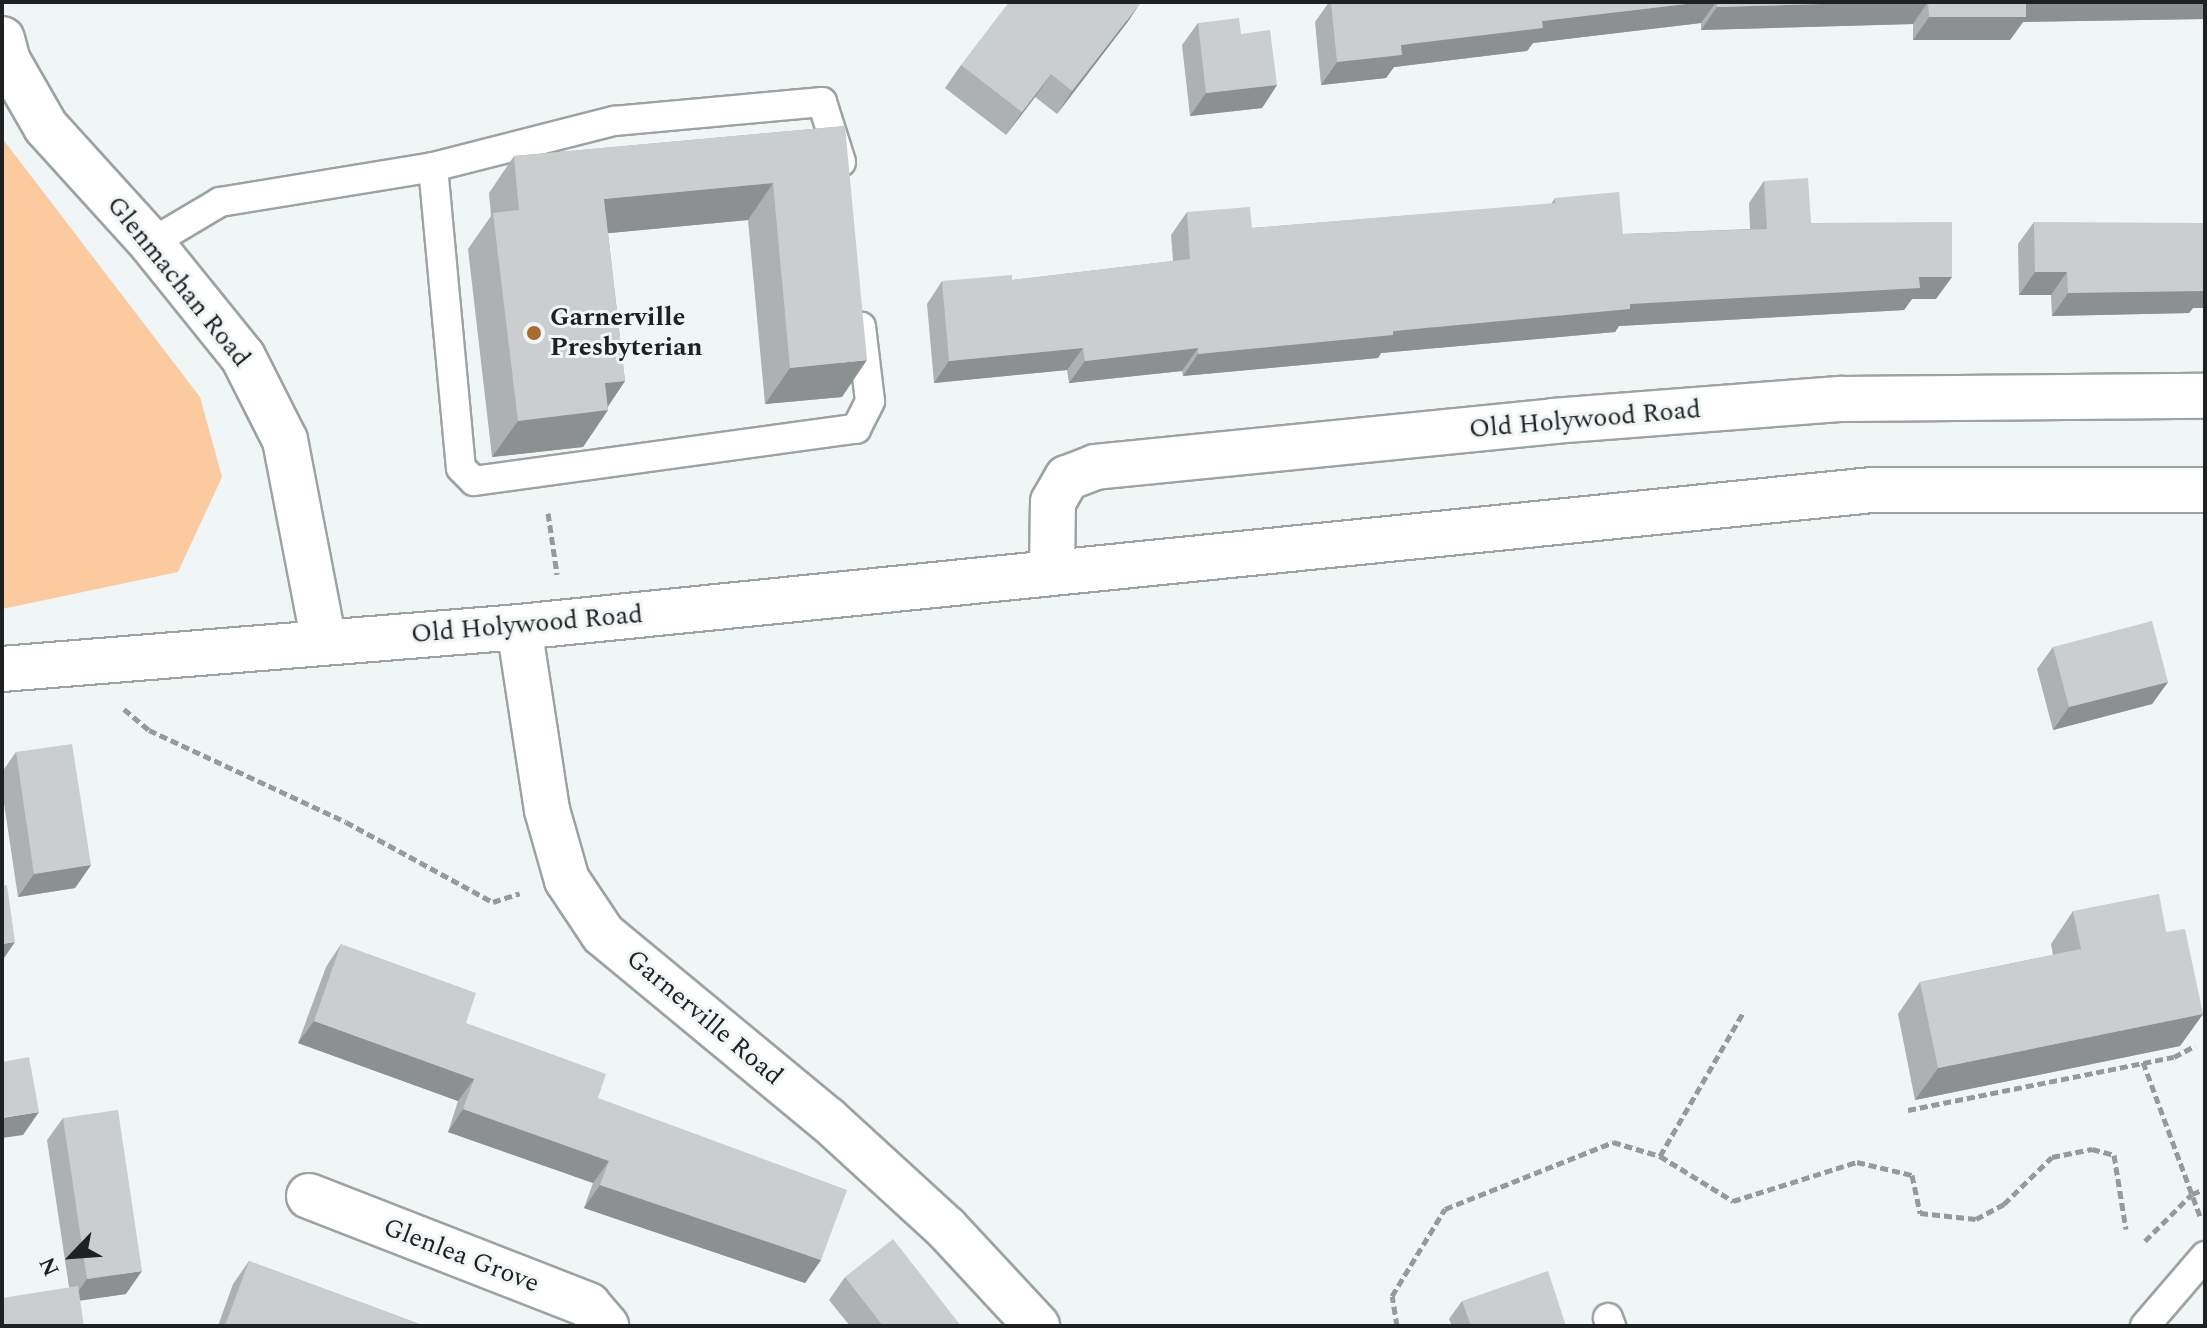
<!DOCTYPE html>
<style>
body{margin:0}
#map{position:relative;width:2207px;height:1328px;overflow:hidden;background:#f0f5f5;font-family:Spectral,serif}
div>[style]{position:absolute}
[style*='--x']{left:calc(var(--x)*1px);top:calc(var(--y)*1px);width:calc(var(--w)*1px);rotate:calc(var(--a)*1deg)}
.green>*{inset:0;background:#fcca9f}
.path>*{height:5px;margin-top:-2.5px;transform-origin:0;background:repeating-linear-gradient(90deg,#979a9b 0 8px,transparent 0 12px)}
.roads{filter:drop-shadow(2px 0 #9da2a2) drop-shadow(-2px 0 #9da2a2) drop-shadow(0 2px #9da2a2) drop-shadow(0 -2px #9da2a2)}
.lane>*{height:28px;margin:-14px;padding:0 14px;transform-origin:14px;border-radius:14px;background:#fff}
.street>*{height:44px;margin:-22px;padding:0 22px;transform-origin:22px;border-radius:22px;background:#fff}
.secondary>*{height:44px;margin:-22px;padding:0 22px;transform-origin:22px;border-radius:22px;background:#fff}
.wall>*{inset:0;background:#aeb1b2}
.shaded-wall>*{inset:0;background:#8d9091}
.building>*{inset:0;background:#cacecf}
.dots>*{width:22px;height:22px;translate:-50% -50%;box-sizing:border-box;border:4px solid #f0f5f5;border-radius:50%}
span{translate:-50% -50%;white-space:nowrap;text-align:center;line-height:1.15;-webkit-text-stroke:6px #f0f5f5;paint-order:stroke}
.street-label{font-size:26px;color:#1f2021}
.poi-label{font-size:26px;color:#1f2021;font-weight:700}
.left{translate:0 -50%;text-align:left}
.frame{position:absolute;inset:0;border:4px solid #1f2021;pointer-events:none}
.north{position:absolute;left:32px;top:1216px;width:80px;height:80px;-webkit-text-stroke:6px #f0f5f5;paint-order:stroke;rotate:245deg;font-size:22px;font-weight:700;line-height:32px;text-align:center;color:#1f2021}
.north::after{content:'';display:block;margin:auto;width:28px;height:36px;background:#1f2021;clip-path:polygon(50% 0,100% 100%,50% 72%,0 100%)}
</style>
<div id="map">
<div class="green">
<i style="clip-path:polygon(2px 138px,200px 397px,222px 477px,178px 572px,2px 609px)"></i>
</div>
<div class="path">
<i style="--x:548;--y:513;--w:62;--a:81.6"></i>
<i style="--x:124;--y:709;--w:33;--a:40"></i>
<i style="--x:149;--y:730;--w:217;--a:25"></i>
<i style="--x:346;--y:822;--w:167;--a:28.6"></i>
<i style="--x:493;--y:902;--w:28;--a:-18"></i>
<i style="--x:2143;--y:1062;--w:164;--a:69.7"></i>
<i style="--x:1908;--y:1110;--w:271;--a:-11.3"></i>
<i style="--x:2174;--y:1057;--w:24;--a:-28"></i>
<i style="--x:1660;--y:1156;--w:168;--a:-59.9"></i>
<i style="--x:2145;--y:1241;--w:66;--a:-45"></i>
<i style="--x:2192;--y:1194;--w:14;--a:-21"></i>
<i style="--x:1397;--y:1326;--w:30;--a:-99"></i>
<i style="--x:1392;--y:1296;--w:102;--a:-58.7"></i>
<i style="--x:1445;--y:1209;--w:181;--a:-21.7"></i>
<i style="--x:1613;--y:1142;--w:49;--a:16.6"></i>
<i style="--x:1660;--y:1156;--w:86;--a:31.7"></i>
<i style="--x:1733;--y:1201;--w:130;--a:-17.5"></i>
<i style="--x:1857;--y:1162;--w:57;--a:13.3"></i>
<i style="--x:1912;--y:1175;--w:39;--a:78"></i>
<i style="--x:1920;--y:1213;--w:56;--a:6.1"></i>
<i style="--x:1976;--y:1219;--w:32;--a:-28"></i>
<i style="--x:2004;--y:1204;--w:67;--a:-44.4"></i>
<i style="--x:2052;--y:1157;--w:41;--a:-11.3"></i>
<i style="--x:2092;--y:1149;--w:23;--a:15"></i>
<i style="--x:2114;--y:1155;--w:75;--a:80.8"></i>
</div>
<div class="roads">
<div class="lane">
<i style="--x:433;--y:167;--w:302;--a:84.7"></i>
<i style="--x:461;--y:468;--w:18;--a:45"></i>
<i style="--x:474;--y:481;--w:386;--a:-7.8"></i>
<i style="--x:856;--y:429;--w:31;--a:-63"></i>
<i style="--x:870;--y:401;--w:75;--a:-96.9"></i>
<i style="--x:151;--y:243;--w:80;--a:-30.7"></i>
<i style="--x:220;--y:202;--w:216;--a:-9.3"></i>
<i style="--x:433;--y:167;--w:187;--a:-14.3"></i>
<i style="--x:614;--y:121;--w:209;--a:-5.2"></i>
<i style="--x:822;--y:102;--w:63;--a:72.4"></i>
<i style="--x:1608;--y:1318;--w:9;--a:69"></i>
<i style="--x:2145;--y:1326;--w:92;--a:-49.4"></i>
</div>
<div class="street">
<i style="--x:2;--y:39;--w:23;--a:75"></i>
<i style="--x:8;--y:61;--w:76;--a:60.1"></i>
<i style="--x:46;--y:127;--w:156;--a:47.8"></i>
<i style="--x:151;--y:243;--w:146;--a:51.1"></i>
<i style="--x:243;--y:357;--w:93;--a:63.2"></i>
<i style="--x:285;--y:440;--w:206;--a:79.1"></i>
<i style="--x:1052;--y:572;--w:70;--a:-89.2"></i>
<i style="--x:1053;--y:502;--w:28;--a:-60"></i>
<i style="--x:1067;--y:478;--w:30;--a:-21"></i>
<i style="--x:1095;--y:467;--w:460;--a:-5.7"></i>
<i style="--x:1553;--y:421;--w:290;--a:-4.4"></i>
<i style="--x:1842;--y:399;--w:363;--a:-0.5"></i>
<i style="--x:309;--y:1196;--w:300;--a:21.3"></i>
<i style="--x:588;--y:1305;--w:28;--a:49"></i>
</div>
<div class="secondary">
<i style="--x:519;--y:627;--w:185;--a:81.3"></i>
<i style="--x:547;--y:810;--w:73;--a:74.1"></i>
<i style="--x:567;--y:880;--w:65;--a:56.3"></i>
<i style="--x:603;--y:934;--w:291;--a:39.6"></i>
<i style="--x:827;--y:1119;--w:161;--a:42.5"></i>
<i style="--x:946;--y:1228;--w:134;--a:47.1"></i>
<i style="--x:2;--y:669;--w:519;--a:-4.64"></i>
<i style="--x:519;--y:627;--w:1361;--a:-5.78"></i>
<i style="--x:1873;--y:490;--w:332;--a:0"></i>
</div>
</div>
<div class="wall">
<i style="clip-path:polygon(1329px 2px,2205px 2px,2205px 19px,2023px 22px,2010px 40px,1913px 40px,1913px 24px,1701px 30px,1701px 23px,1533px 43px,1527px 51px,1394px 67px,1386px 78px,1321px 85px,1315px 22px)"></i>
<i style="clip-path:polygon(1129px 20px,1057px 114px,1035px 97px,1006px 135px,945px 88px,961px 65px)"></i>
<i style="clip-path:polygon(1198px 23px,1241px 34px,1277px 85px,1262px 108px,1190px 116px,1182px 45px)"></i>
<i style="clip-path:polygon(845px 126px,842px 397px,765px 404px,748px 220px,608px 233px,625px 381px,608px 406px,608px 410px,583px 447px,492px 457px,468px 249px,491px 216px,489px 193px,514px 156px)"></i>
<i style="clip-path:polygon(1764px 181px,1811px 223px,1936px 299px,1912px 299px,1904px 310px,1619px 326px,1615px 332px,1381px 353px,1378px 358px,1183px 376px,1182px 371px,1069px 383px,1067px 370px,934px 383px,927px 304px,942px 281px,1012px 280px,1173px 261px,1171px 235px,1187px 212px,1252px 228px,1551px 204px,1555px 198px,1623px 234px,1750px 229px,1749px 203px)"></i>
<i style="clip-path:polygon(2034px 222px,2193px 308px,2189px 313px,2052px 316px,2051px 295px,2019px 295px,2018px 244px)"></i>
<i style="clip-path:polygon(2053px 647px,2168px 682px,2152px 704px,2053px 730px,2037px 669px)"></i>
<i style="clip-path:polygon(16px 752px,91px 865px,75px 888px,18px 897px,2px 790px,2px 772px)"></i>
<i style="clip-path:polygon(2073px 911px,2166px 932px,2203px 1014px,2180px 1046px,1915px 1100px,1898px 1014px,1920px 982px,2053px 955px,2051px 944px)"></i>
<i style="clip-path:polygon(341px 944px,466px 1023px,598px 1098px,821px 1260px,805px 1283px,584px 1208px,593px 1183px,448px 1132px,458px 1101px,298px 1043px,326px 967px)"></i>
<i style="clip-path:polygon(63px 1118px,126px 1294px,80px 1300px,69px 1287px,47px 1140px)"></i>
<i style="clip-path:polygon(249px 1261px,425px 1326px,218px 1326px,233px 1284px)"></i>
<i style="clip-path:polygon(845px 1277px,961px 1326px,850px 1326px,829px 1300px)"></i>
<i style="clip-path:polygon(1462px 1301px,1566px 1326px,1452px 1326px,1449px 1319px)"></i>
</div>
<div class="shaded-wall">
<i style="clip-path:polygon(1141px 2px,1129px 20px,1057px 114px,1072px 91px)"></i>
<i style="clip-path:polygon(1703px 2px,1716px 2px,1701px 23px,1533px 43px,1527px 51px,1394px 67px,1386px 78px,1321px 85px,1337px 62px,1401px 45px,1542px 21px)"></i>
<i style="clip-path:polygon(1892px 2px,1928px 2px,1913px 24px,1701px 30px,1717px 7px)"></i>
<i style="clip-path:polygon(2024px 2px,2205px 2px,2205px 19px,2023px 22px,2010px 40px,1913px 40px,1929px 17px)"></i>
<i style="clip-path:polygon(1051px 74px,1035px 97px,1006px 135px,1022px 112px)"></i>
<i style="clip-path:polygon(1277px 85px,1262px 108px,1190px 116px,1206px 93px)"></i>
<i style="clip-path:polygon(773px 183px,748px 220px,579px 236px,604px 199px)"></i>
<i style="clip-path:polygon(2035px 272px,2067px 272px,2051px 295px,2019px 295px)"></i>
<i style="clip-path:polygon(1919px 277px,1952px 277px,1936px 299px,1912px 299px,1904px 310px,1619px 326px,1615px 332px,1381px 353px,1378px 358px,1183px 376px,1198px 354px,1630px 304px)"></i>
<i style="clip-path:polygon(2205px 286px,2205px 308px,2193px 308px,2189px 313px,2052px 316px,2068px 293px)"></i>
<i style="clip-path:polygon(1083px 348px,1067px 370px,934px 383px,949px 361px)"></i>
<i style="clip-path:polygon(1198px 348px,1182px 371px,1069px 383px,1085px 361px)"></i>
<i style="clip-path:polygon(867px 360px,842px 397px,765px 404px,790px 368px)"></i>
<i style="clip-path:polygon(625px 381px,605px 411px,608px 410px,583px 447px,492px 457px,518px 421px,605px 383px)"></i>
<i style="clip-path:polygon(2168px 682px,2152px 704px,2053px 730px,2069px 707px)"></i>
<i style="clip-path:polygon(91px 865px,75px 888px,18px 897px,34px 874px)"></i>
<i style="clip-path:polygon(15px 942px,2px 961px,2px 944px)"></i>
<i style="clip-path:polygon(2203px 1014px,2180px 1046px,1915px 1100px,1938px 1068px)"></i>
<i style="clip-path:polygon(314px 1021px,474px 1079px,458px 1101px,298px 1043px)"></i>
<i style="clip-path:polygon(463px 1109px,609px 1161px,593px 1183px,448px 1132px)"></i>
<i style="clip-path:polygon(39px 1112px,23px 1135px,2px 1138px,2px 1118px)"></i>
<i style="clip-path:polygon(600px 1185px,821px 1260px,805px 1283px,584px 1208px)"></i>
<i style="clip-path:polygon(142px 1271px,126px 1294px,71px 1302px,87px 1279px)"></i>
</div>
<div class="building">
<i style="clip-path:polygon(1009px 2px,1141px 2px,1072px 91px,1051px 74px,1022px 112px,961px 65px)"></i>
<i style="clip-path:polygon(1331px 2px,1703px 2px,1542px 21px,1543px 28px,1401px 45px,1402px 55px,1337px 62px)"></i>
<i style="clip-path:polygon(1717px 2px,1892px 2px,1717px 7px)"></i>
<i style="clip-path:polygon(1928px 2px,2026px 2px,2026px 17px,1929px 17px)"></i>
<i style="clip-path:polygon(1239px 18px,1241px 34px,1270px 30px,1277px 85px,1206px 93px,1198px 23px)"></i>
<i style="clip-path:polygon(845px 126px,867px 360px,790px 368px,773px 183px,604px 199px,625px 381px,605px 383px,608px 410px,518px 421px,493px 213px,519px 210px,514px 156px)"></i>
<i style="clip-path:polygon(1808px 178px,1811px 223px,1952px 222px,1952px 277px,1919px 277px,1920px 288px,1630px 304px,1630px 309px,1393px 331px,1393px 335px,1198px 354px,1198px 348px,1085px 361px,1083px 348px,949px 361px,942px 281px,1012px 275px,1012px 280px,1190px 259px,1187px 212px,1250px 207px,1252px 228px,1555px 203px,1555px 198px,1619px 192px,1623px 234px,1767px 229px,1764px 181px)"></i>
<i style="clip-path:polygon(2034px 222px,2205px 223px,2205px 291px,2068px 293px,2067px 272px,2035px 272px)"></i>
<i style="clip-path:polygon(2152px 621px,2168px 682px,2069px 707px,2053px 647px)"></i>
<i style="clip-path:polygon(72px 744px,91px 865px,34px 874px,16px 752px)"></i>
<i style="clip-path:polygon(7px 885px,15px 942px,2px 944px,2px 886px)"></i>
<i style="clip-path:polygon(2159px 894px,2166px 932px,2185px 929px,2203px 1014px,1938px 1068px,1920px 982px,2081px 949px,2073px 911px)"></i>
<i style="clip-path:polygon(341px 944px,476px 993px,466px 1023px,606px 1074px,598px 1098px,847px 1190px,821px 1260px,600px 1185px,609px 1161px,463px 1109px,474px 1079px,314px 1021px)"></i>
<i style="clip-path:polygon(29px 1057px,39px 1112px,2px 1118px,2px 1062px)"></i>
<i style="clip-path:polygon(118px 1110px,142px 1271px,87px 1279px,63px 1118px)"></i>
<i style="clip-path:polygon(893px 1239px,961px 1326px,883px 1326px,845px 1277px)"></i>
<i style="clip-path:polygon(249px 1261px,425px 1326px,225px 1326px)"></i>
<i style="clip-path:polygon(1548px 1271px,1566px 1326px,1471px 1326px,1462px 1301px)"></i>
<i style="clip-path:polygon(78px 1286px,84px 1326px,2px 1326px,2px 1298px)"></i>
</div>
<div class="dots">
<i style="left:534px;top:333px;background:#a86a2f"></i>
</div>
<div class="street-label">
<span style="left:178px;top:282px;rotate:51deg">Glenmachan Road</span>
<span style="left:1585px;top:420px;rotate:-5deg">Old Holywood Road</span>
<span style="left:527px;top:625px;rotate:-5deg">Old Holywood Road</span>
<span style="left:704px;top:1018px;rotate:40deg">Garnerville Road</span>
<span style="left:461px;top:1256px;rotate:21deg">Glenlea Grove</span>
</div>
<div class="poi-label">
<span class="left" style="left:550px;top:333px">Garnerville<br>Presbyterian</span>
</div>
<div class="frame"></div>
<div class="north">N</div>
</div>
